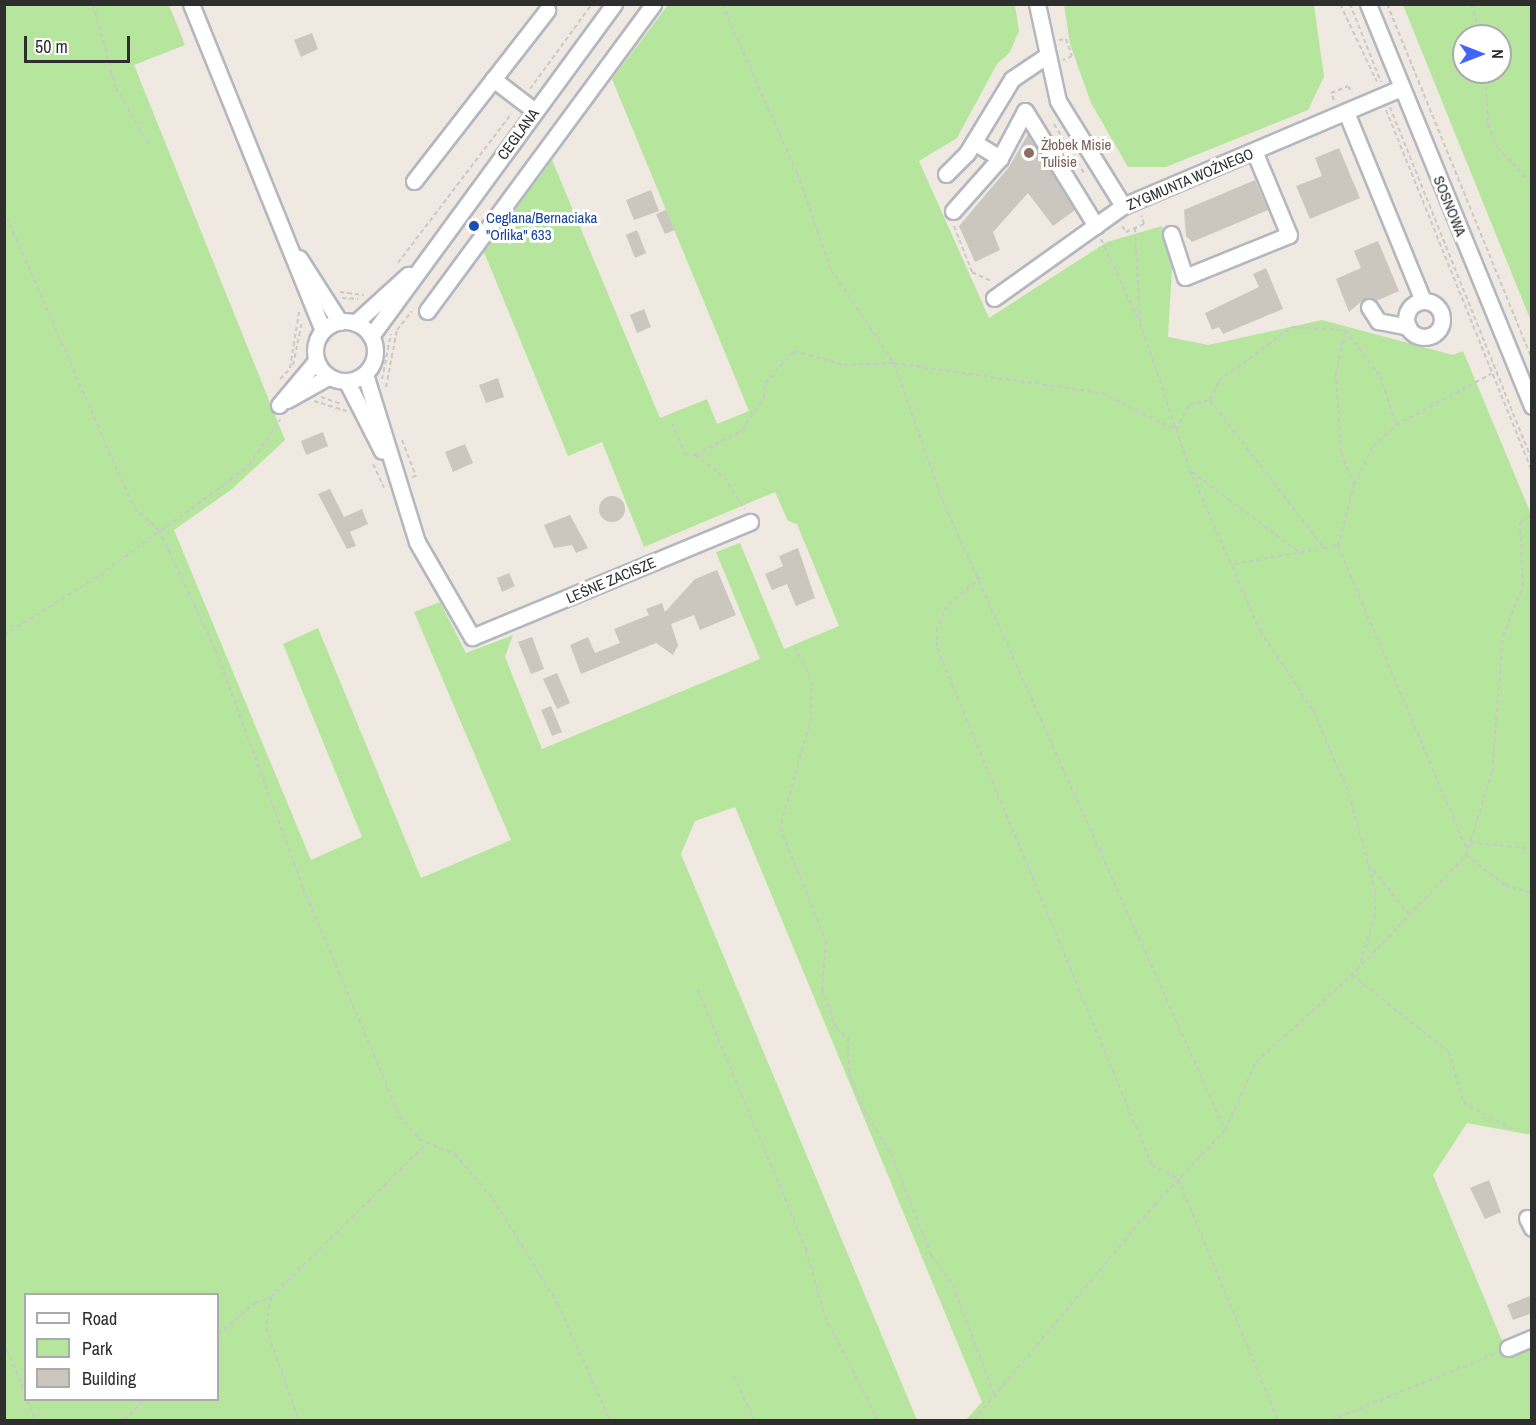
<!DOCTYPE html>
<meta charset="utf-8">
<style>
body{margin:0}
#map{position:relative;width:1536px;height:1425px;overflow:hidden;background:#efe9e1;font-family:"Archivo Narrow",sans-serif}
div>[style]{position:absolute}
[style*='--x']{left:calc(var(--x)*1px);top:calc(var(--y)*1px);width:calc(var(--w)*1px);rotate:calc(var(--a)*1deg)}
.green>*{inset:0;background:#b6e59e}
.building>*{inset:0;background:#cbc7bf}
.round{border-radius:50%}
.path>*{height:2px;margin-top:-1px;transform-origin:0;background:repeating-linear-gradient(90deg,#c9c9c9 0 4.5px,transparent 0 7.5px)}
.roads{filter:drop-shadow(2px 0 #b4b7c1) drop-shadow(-2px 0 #b4b7c1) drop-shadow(0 2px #b4b7c1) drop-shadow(0 -2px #b4b7c1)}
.minor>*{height:15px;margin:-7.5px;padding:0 7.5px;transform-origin:7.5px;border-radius:7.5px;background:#fff}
.minor>.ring{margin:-7.5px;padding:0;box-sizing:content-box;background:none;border:15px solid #fff;border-radius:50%}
.dots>*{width:16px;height:16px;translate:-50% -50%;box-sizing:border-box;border:3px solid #fff;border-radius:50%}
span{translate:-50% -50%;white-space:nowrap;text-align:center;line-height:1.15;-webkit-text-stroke:6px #fff;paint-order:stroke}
.street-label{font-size:15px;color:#2e2e2e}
.education-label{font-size:15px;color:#785e54}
.left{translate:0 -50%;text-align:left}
.transit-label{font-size:15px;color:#164399}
.frame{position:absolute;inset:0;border:6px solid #2e2e2e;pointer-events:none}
.legend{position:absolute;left:24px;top:1293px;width:195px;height:108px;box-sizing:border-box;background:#fff;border:2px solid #ababab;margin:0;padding:8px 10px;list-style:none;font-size:18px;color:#2e2e2e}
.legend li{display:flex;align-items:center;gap:12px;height:30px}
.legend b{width:30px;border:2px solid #ababab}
.north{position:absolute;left:1452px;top:24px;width:60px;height:60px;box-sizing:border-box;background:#fff;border:2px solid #ababab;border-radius:50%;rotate:90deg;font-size:16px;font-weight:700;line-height:24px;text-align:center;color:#2e2e2e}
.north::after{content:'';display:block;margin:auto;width:21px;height:27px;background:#4264fb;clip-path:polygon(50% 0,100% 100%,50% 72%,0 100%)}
.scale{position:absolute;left:24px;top:36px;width:106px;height:27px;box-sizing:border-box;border:3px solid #2e2e2e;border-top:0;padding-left:8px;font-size:18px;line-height:21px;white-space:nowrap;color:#2e2e2e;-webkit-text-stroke:4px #fff;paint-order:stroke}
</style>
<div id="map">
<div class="green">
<i style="clip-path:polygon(evenodd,5px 5px,169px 5px,185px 45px,134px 65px,285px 440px,232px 489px,174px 530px,311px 860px,362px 837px,283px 644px,318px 628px,421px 878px,511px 840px,414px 612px,440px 602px,466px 653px,513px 635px,505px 657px,542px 749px,760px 659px,716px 552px,740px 543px,784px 649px,839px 626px,797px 524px,788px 521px,775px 492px,644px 547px,602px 442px,568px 456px,484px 252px,552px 160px,660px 418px,707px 399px,717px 424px,749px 411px,612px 79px,668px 5px,1015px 5px,1019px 31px,1010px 52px,997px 64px,957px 138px,919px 161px,989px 318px,1107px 242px,1162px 226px,1172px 269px,1168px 337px,1208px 345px,1322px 320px,1453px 355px,1463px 351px,1531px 514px,1532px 1135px,1467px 1123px,1433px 1175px,1508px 1355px,1531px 1346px,1531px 1420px,966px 1420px,982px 1402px,735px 807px,695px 821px,681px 854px,917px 1420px,5px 1420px,5px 5px,26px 1294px,218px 1294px,218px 1400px,26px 1400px,26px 1294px)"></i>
<i style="clip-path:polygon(1064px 5px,1314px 5px,1324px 77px,1308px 110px,1166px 167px,1128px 167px,1091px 103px,1070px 44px)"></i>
<i style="clip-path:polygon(evenodd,1403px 5px,1531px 5px,1531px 321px,1403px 5px,1464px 36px,1500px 36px,1500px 72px,1464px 72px,1464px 36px)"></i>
</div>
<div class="building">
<i style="clip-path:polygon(312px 33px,318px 49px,301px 57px,294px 40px)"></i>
<i style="clip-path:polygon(1028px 134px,1075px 210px,1053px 226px,1028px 193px,993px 232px,1000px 250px,975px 262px,959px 226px,1009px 167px)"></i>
<i style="clip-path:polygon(1339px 148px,1360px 198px,1310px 219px,1296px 186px,1322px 176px,1315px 158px)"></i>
<i style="clip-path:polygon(1255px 180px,1268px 210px,1192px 242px,1186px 236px,1184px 210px)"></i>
<i style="clip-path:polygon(651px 190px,659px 211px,634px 220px,626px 200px)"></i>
<i style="clip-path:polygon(666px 210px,675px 230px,665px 234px,656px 214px)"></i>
<i style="clip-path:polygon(637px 230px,646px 253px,635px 258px,626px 235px)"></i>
<i style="clip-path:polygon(1378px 241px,1399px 291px,1376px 301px,1364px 299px,1349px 312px,1336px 279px,1361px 268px,1354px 251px)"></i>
<i style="clip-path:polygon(1266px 268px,1283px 309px,1223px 334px,1219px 327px,1212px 330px,1205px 313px,1259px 287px,1253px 274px)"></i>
<i style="clip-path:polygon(644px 309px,651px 327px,637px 333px,630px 315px)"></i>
<i style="clip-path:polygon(498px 378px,504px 397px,486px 403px,479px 385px)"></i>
<i style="clip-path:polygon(323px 432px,328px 446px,306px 455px,301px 441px)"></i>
<i style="clip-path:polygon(465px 444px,473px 463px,453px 472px,445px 452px)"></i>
<i style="clip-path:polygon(330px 489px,344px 517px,362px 509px,368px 524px,350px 532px,356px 546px,347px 549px,318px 494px)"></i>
<i class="round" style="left:599px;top:496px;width:26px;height:26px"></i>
<i style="clip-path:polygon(570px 515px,588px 548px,576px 553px,572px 545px,554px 548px,544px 525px)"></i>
<i style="clip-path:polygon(798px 548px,815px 598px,796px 606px,787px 584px,772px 590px,765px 574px,783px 566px,779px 556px)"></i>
<i style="clip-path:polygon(717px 570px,736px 615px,700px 630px,694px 615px,671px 624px,678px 645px,673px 655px,656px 643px,581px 674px,570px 645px,588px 637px,595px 653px,620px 643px,614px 629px,649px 615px,646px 609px,662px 603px,665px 612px,695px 579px)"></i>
<i style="clip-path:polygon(509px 573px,515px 586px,502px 592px,497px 578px)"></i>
<i style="clip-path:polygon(532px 637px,544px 669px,531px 674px,518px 642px)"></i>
<i style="clip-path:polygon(557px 673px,570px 703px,557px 709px,543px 679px)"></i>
<i style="clip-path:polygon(551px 706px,562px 732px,552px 736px,541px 710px)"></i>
<i style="clip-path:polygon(1489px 1180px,1501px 1212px,1485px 1219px,1470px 1188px)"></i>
<i style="clip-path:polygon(1532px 1295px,1532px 1313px,1513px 1320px,1507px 1305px)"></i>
</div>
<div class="path">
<i style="--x:93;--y:4;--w:87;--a:74.7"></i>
<i style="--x:116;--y:88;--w:66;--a:59.9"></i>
<i style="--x:722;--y:4;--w:185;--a:66.1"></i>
<i style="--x:797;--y:173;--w:103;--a:70.7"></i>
<i style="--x:831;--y:270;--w:112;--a:55.9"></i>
<i style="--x:894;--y:363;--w:210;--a:8.2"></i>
<i style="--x:1102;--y:393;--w:83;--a:26.6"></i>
<i style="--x:1340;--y:4;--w:86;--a:64.6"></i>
<i style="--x:1350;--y:4;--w:84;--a:68.3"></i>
<i style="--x:1387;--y:4;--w:384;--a:67.8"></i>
<i style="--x:1471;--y:4;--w:34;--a:73"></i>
<i style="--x:1059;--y:40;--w:7;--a:-8"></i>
<i style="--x:1066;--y:39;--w:18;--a:71"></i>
<i style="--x:1072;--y:56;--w:10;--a:156"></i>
<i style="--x:1485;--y:72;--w:52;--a:86.7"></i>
<i style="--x:1488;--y:124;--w:25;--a:69"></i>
<i style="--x:1497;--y:147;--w:51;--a:46.6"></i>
<i style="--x:530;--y:89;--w:105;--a:-53.9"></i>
<i style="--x:1334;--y:100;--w:8;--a:-113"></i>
<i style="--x:1331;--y:93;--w:18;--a:-22"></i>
<i style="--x:1348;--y:86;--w:8;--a:60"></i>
<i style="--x:1390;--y:107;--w:381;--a:68.1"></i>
<i style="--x:1386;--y:110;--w:390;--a:68"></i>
<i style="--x:1054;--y:124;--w:57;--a:58.5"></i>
<i style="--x:4;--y:211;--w:324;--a:66.4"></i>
<i style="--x:134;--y:508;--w:33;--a:41"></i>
<i style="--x:159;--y:530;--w:134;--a:64.8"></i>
<i style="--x:216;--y:651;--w:252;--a:69.8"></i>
<i style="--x:303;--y:888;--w:248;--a:67"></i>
<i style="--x:400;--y:1116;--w:30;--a:50"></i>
<i style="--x:419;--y:1139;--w:39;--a:23"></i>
<i style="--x:455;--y:1154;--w:59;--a:49.8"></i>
<i style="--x:493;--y:1199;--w:123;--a:58.2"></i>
<i style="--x:558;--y:1304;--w:127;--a:65.9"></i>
<i style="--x:954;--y:226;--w:49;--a:68.6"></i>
<i style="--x:972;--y:272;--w:21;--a:25"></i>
<i style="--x:1122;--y:226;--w:7;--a:56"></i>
<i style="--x:1126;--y:232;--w:20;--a:-24"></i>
<i style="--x:1144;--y:224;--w:9;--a:-108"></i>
<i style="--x:1135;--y:228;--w:95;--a:87"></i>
<i style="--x:1140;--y:323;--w:155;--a:71.2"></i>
<i style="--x:1190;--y:470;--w:176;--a:66.5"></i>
<i style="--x:1260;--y:631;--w:95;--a:56.1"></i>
<i style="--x:1313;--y:710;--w:91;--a:66.8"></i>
<i style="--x:1349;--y:794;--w:99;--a:74.8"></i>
<i style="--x:1375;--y:890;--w:25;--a:90"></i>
<i style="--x:1375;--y:915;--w:54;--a:107.1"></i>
<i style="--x:1101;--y:239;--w:90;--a:65.1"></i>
<i style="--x:398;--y:263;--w:188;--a:-52.8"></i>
<i style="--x:340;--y:292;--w:24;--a:7"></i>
<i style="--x:342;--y:298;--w:16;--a:4"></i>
<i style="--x:293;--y:365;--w:45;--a:-78.4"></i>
<i style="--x:290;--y:368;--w:57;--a:-80.9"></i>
<i style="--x:280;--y:379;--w:14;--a:-45"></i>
<i style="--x:382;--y:379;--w:46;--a:-78.7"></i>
<i style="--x:386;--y:387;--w:58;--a:-79.1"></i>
<i style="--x:397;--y:330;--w:24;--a:-52"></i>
<i style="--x:321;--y:397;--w:21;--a:19"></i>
<i style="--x:1210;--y:400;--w:187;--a:52.4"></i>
<i style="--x:1324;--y:548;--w:14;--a:-8"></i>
<i style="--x:1338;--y:546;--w:63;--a:-75.3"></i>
<i style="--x:1354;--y:485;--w:35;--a:-112"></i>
<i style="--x:1341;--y:452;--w:78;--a:-93.7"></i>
<i style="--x:1336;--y:374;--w:45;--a:-78.4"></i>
<i style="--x:314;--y:401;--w:34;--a:17"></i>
<i style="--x:672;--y:423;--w:33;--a:67"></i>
<i style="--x:685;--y:453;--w:10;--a:11"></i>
<i style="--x:695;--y:455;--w:53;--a:-28"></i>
<i style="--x:742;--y:430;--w:40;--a:-56"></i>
<i style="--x:764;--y:397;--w:14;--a:-86"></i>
<i style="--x:765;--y:383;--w:43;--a:-47.8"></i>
<i style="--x:794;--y:351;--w:52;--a:15.6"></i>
<i style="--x:844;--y:365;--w:50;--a:-2.3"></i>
<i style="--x:894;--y:363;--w:144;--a:70.6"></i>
<i style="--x:942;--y:499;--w:692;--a:65.84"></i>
<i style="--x:1176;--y:430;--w:28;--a:-63"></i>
<i style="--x:1189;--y:405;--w:22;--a:-13"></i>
<i style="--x:1210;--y:400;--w:21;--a:-65"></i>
<i style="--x:1219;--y:381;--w:91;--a:-36.5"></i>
<i style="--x:1292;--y:327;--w:53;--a:3.2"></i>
<i style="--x:1345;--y:330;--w:58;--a:52.7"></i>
<i style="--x:1380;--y:376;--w:52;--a:71.9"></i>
<i style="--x:1396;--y:425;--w:108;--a:-28.2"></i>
<i style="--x:402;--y:440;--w:39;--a:69"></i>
<i style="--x:416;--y:476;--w:4;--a:166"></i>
<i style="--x:695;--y:455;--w:36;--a:37"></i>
<i style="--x:724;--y:477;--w:38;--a:57"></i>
<i style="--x:373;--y:464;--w:26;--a:65"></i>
<i style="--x:1192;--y:472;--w:139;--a:36.8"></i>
<i style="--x:1354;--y:485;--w:43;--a:-64"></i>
<i style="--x:1373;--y:446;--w:31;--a:-42"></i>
<i style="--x:1338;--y:546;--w:330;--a:67"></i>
<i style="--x:1234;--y:564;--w:91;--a:-10.1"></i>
<i style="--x:981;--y:577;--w:45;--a:139.5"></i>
<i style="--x:947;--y:606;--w:23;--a:115"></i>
<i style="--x:937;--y:627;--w:21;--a:90"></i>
<i style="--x:937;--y:648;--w:560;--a:67.42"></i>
<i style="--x:1152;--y:1165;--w:30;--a:28"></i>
<i style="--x:1178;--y:1179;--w:261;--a:67.5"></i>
<i style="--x:4;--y:635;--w:106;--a:-31.9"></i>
<i style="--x:94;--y:579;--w:160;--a:-35.9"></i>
<i style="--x:224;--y:485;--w:32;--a:-39"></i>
<i style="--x:249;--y:465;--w:55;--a:-55.4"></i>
<i style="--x:795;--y:647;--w:38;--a:63"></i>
<i style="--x:812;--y:681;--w:37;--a:92"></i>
<i style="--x:811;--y:718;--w:114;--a:105.7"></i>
<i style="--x:780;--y:828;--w:122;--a:67.8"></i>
<i style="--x:826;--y:941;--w:48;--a:94.8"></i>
<i style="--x:822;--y:989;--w:41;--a:70.3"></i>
<i style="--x:836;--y:1028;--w:16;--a:40"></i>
<i style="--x:848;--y:1038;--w:36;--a:88"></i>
<i style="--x:849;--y:1074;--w:39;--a:67"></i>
<i style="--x:864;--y:1110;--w:51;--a:57.9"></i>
<i style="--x:891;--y:1153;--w:110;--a:68.6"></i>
<i style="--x:931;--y:1255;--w:37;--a:54"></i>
<i style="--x:953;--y:1285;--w:120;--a:69.4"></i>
<i style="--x:1470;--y:842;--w:62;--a:6.4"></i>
<i style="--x:1466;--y:855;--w:49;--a:37.6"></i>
<i style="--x:1505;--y:885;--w:28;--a:18"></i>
<i style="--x:1373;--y:870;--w:57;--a:50.7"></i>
<i style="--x:1352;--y:975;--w:124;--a:38.4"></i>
<i style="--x:1449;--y:1052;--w:52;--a:74.4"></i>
<i style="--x:1463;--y:1102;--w:55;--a:29.4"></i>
<i style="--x:698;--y:990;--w:282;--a:67.4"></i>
<i style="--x:806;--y:1250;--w:69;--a:73.9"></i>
<i style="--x:825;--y:1316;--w:117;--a:63"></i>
<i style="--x:271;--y:1297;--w:31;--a:99"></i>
<i style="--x:266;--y:1328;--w:98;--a:70.3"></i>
<i style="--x:218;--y:1334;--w:48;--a:-40"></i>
<i style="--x:255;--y:1303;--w:17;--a:-21"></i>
<i style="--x:271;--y:1297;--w:219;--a:-44.6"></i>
<i style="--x:4;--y:1343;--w:56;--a:67.1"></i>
<i style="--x:734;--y:1376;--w:48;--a:65.6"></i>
<i style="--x:27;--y:1400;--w:22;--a:66"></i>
<i style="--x:124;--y:1420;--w:28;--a:-45"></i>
<i style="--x:974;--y:1420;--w:282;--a:-50"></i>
<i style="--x:1155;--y:1204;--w:102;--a:-46.6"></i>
<i style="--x:1225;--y:1130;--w:75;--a:-65.5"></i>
<i style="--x:1256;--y:1062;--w:137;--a:-42.3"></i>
<i style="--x:1357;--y:970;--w:158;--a:-46.5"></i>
<i style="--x:1466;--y:855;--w:87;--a:-72.6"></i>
<i style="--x:1492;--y:772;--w:136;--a:-85.4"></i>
<i style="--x:1503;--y:636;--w:54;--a:-68.2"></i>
<i style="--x:1523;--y:586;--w:64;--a:-92.7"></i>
<i style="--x:1520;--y:522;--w:14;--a:-30"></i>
<i style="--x:1331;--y:1420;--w:176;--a:-22"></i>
</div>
<div class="roads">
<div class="minor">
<i style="--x:191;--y:4;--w:352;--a:68"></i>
<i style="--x:1037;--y:4;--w:99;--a:77.8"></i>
<i style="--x:1058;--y:101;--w:123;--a:58.2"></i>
<i style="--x:1368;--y:4;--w:434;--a:67.8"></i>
<i style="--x:493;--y:79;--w:53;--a:37.3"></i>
<i style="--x:1346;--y:112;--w:204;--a:67.8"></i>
<i style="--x:974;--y:142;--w:31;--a:32"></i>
<i style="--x:946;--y:174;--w:30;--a:-45"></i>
<i style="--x:967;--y:153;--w:87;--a:-58.7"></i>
<i style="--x:1012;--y:79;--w:40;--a:-34"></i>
<i style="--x:414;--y:181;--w:217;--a:-52.1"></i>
<i style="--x:953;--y:211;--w:71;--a:-48.4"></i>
<i style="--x:1000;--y:158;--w:53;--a:-62"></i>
<i style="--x:1025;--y:111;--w:135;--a:58.3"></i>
<i style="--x:1171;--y:234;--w:45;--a:72"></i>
<i style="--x:1185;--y:277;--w:112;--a:-22"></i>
<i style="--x:1289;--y:235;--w:91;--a:-112.6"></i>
<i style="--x:299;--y:258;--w:76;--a:57.4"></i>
<i style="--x:994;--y:298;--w:158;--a:-35.5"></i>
<i style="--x:1123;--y:206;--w:302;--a:-23"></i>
<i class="ring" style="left:1406px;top:301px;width:21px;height:21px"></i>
<i style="--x:1369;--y:307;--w:17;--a:57"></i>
<i style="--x:1378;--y:321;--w:31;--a:11"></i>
<i style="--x:427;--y:311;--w:381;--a:-53.6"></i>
<i class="ring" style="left:315px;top:321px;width:45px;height:45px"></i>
<i style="--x:355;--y:323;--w:72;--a:-42.2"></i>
<i style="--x:371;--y:336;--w:411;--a:-53.8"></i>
<i style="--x:365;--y:374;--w:176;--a:72.8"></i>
<i style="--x:417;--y:542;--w:110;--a:59.9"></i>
<i style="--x:472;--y:637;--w:301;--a:-22.5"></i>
<i style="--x:347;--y:382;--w:77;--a:63.1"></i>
<i style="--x:287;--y:400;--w:47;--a:-29.3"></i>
<i style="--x:279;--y:405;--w:57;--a:-49.9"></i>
<i style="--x:1527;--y:1218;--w:11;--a:63"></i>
<i style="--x:1508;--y:1348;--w:26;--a:-23"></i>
</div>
</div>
<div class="dots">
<i style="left:1029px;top:153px;background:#8d6e63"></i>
<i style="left:474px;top:226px;background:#1a4fb4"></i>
</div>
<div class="street-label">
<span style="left:518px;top:134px;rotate:-54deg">CEGLANA</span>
<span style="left:1190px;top:179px;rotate:-23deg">ZYGMUNTA WOŹNEGO</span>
<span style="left:1450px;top:206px;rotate:68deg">SOSNOWA</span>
<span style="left:611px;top:580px;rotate:-23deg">LEŚNE ZACISZE</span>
</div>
<div class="education-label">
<span class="left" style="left:1041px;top:153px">Żłobek Misie<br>Tulisie</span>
</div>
<div class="transit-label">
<span class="left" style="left:486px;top:226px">Ceglana/Bernaciaka<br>"Orlika" 633</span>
</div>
<div class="frame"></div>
<ul class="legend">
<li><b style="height:8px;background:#fff"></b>Road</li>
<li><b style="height:16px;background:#b6e59e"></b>Park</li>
<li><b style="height:16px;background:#cbc7bf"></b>Building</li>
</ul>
<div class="north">N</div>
<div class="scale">50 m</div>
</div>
